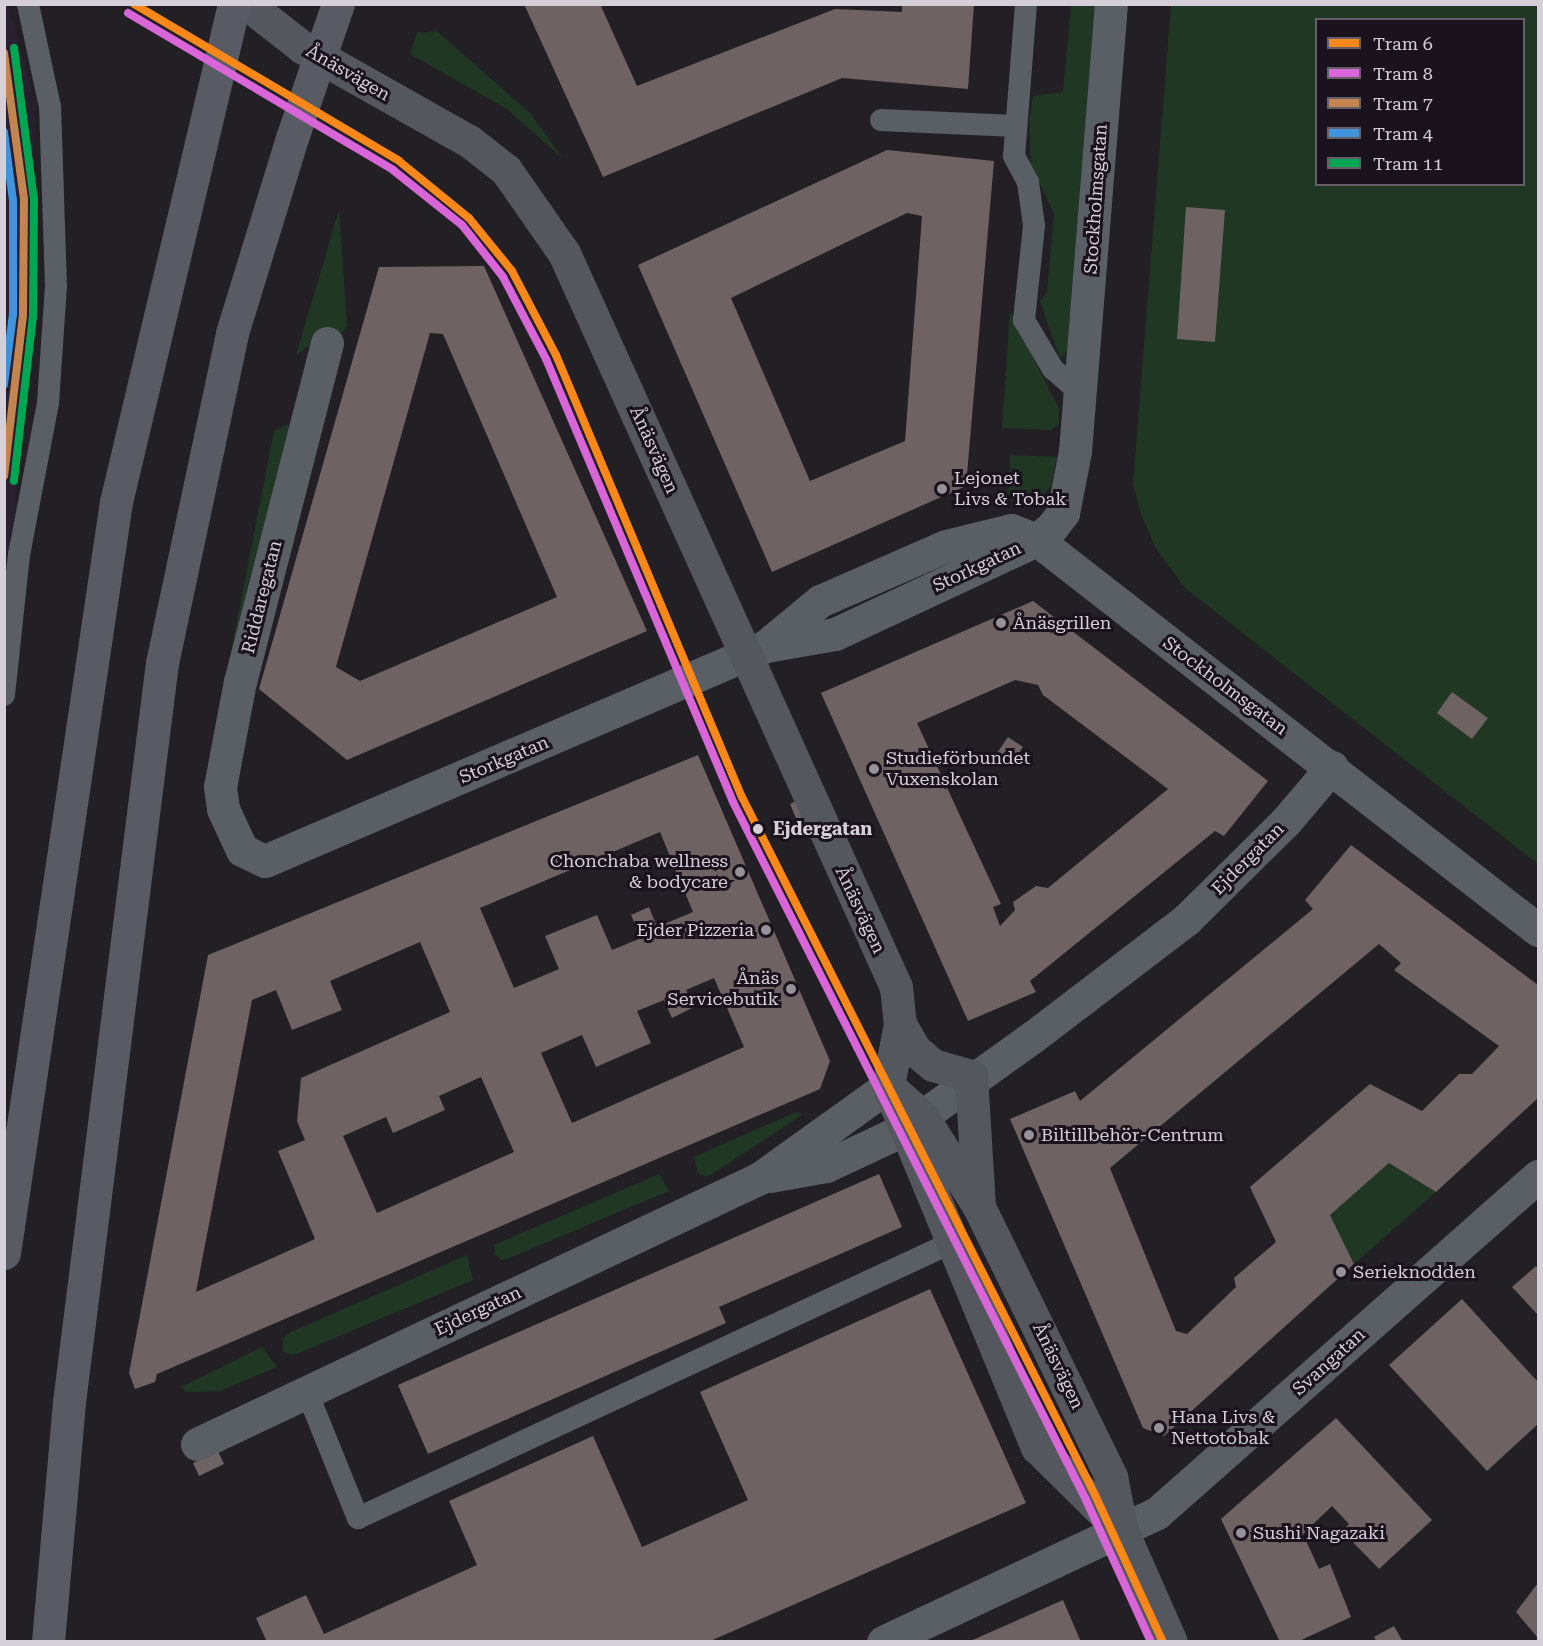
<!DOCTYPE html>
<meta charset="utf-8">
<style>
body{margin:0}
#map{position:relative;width:1543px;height:1646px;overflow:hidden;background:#221f25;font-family:"Roboto Serif",serif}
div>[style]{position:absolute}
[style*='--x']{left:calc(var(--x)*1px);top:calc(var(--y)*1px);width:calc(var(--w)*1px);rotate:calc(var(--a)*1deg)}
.built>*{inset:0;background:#29202f}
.green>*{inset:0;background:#1f3723}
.building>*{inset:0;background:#6f6262}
.lane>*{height:22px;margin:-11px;padding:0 11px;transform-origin:11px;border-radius:11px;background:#5a5f66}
.street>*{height:33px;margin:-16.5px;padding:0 16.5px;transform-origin:16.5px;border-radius:16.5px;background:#5a5f66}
.secondary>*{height:33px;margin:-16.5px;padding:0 16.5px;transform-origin:16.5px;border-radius:16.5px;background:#55575f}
.highway>*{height:33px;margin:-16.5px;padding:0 16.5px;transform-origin:16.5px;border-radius:16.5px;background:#595b64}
.highway-bridge>*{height:33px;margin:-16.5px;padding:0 16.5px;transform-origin:16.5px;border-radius:16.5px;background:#595b64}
.tram-1>*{height:8px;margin:-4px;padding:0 4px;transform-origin:4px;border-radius:4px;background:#fa8719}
.tram-2>*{height:8px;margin:-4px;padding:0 4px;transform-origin:4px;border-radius:4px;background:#d866d8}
.tram-3>*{height:8px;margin:-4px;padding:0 4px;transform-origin:4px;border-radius:4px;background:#c4844f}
.tram-4>*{height:8px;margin:-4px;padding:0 4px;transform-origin:4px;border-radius:4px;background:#4094de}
.tram-5>*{height:8px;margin:-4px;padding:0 4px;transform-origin:4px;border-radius:4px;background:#00a651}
.dots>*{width:16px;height:16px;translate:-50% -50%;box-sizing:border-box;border:3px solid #1a131e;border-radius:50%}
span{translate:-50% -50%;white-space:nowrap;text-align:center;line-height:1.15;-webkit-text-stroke:6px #1a131e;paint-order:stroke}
.street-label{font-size:18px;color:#d5d0d7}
.poi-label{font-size:18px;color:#d5d0d7}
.left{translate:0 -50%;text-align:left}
.right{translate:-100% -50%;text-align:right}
.stop-label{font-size:18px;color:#d5d0d7;font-weight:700}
.frame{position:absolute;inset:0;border:6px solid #d5d0d7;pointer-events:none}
.legend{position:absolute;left:1315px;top:18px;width:210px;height:168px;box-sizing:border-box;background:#1a131e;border:2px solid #655f68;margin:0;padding:8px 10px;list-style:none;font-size:18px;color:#d5d0d7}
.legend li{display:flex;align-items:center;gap:12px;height:30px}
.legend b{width:30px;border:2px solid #655f68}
</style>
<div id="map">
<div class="built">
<i style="clip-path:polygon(8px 4px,36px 106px,5px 690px,4px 5px)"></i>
</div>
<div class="green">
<i style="clip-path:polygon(1071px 5px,1096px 5px,1067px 352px,1060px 358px,1040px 302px,1047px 292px,1054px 213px,1031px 165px,1029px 123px,1033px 96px,1063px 92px)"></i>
<i style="clip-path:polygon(evenodd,1171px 5px,1538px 5px,1538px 864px,1185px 588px,1155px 547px,1141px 514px,1133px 484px,1171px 5px,1316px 20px,1524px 20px,1524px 184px,1316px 184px,1316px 20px)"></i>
<i style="clip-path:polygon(437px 31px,531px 114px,563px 159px,507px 109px,410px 54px,417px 33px)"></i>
<i style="clip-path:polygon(339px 210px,347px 326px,340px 336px,311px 344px,296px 355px)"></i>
<i style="clip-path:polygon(1010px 311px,1059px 409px,1059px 424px,1051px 430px,1002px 428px)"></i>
<i style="clip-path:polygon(288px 424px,290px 430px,250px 576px,203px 795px,274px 431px)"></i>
<i style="clip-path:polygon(1010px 455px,1057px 457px,1051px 486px,1040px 499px,1008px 501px)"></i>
<i style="clip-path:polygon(796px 1112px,802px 1115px,708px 1177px,698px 1173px,694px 1157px)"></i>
<i style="clip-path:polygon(1389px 1163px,1436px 1192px,1354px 1264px,1330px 1215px)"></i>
<i style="clip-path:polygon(659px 1174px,669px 1191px,502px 1261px,495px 1254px,494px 1245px)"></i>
<i style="clip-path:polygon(467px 1255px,473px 1280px,294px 1355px,283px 1352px,283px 1338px,291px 1332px)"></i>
<i style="clip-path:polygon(262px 1347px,277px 1367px,220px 1391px,186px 1392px,181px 1387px)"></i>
</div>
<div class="building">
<i style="clip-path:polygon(524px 4px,600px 4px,637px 86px,835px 9px,902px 12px,902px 4px,974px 4px,968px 89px,842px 78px,603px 177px)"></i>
<i style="clip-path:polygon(evenodd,887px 150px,994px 161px,966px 486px,772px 572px,638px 265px,887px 150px,907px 213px,922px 216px,905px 441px,810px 481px,731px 298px,907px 213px)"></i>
<i style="clip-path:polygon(1186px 207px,1225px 210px,1215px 342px,1177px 339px)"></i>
<i style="clip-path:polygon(evenodd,484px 266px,647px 631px,347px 760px,259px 689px,379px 267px,484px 266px,430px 333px,443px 334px,557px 597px,360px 681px,336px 667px,430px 333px)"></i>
<i style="clip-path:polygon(evenodd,1033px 601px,1268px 781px,1224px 836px,1215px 831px,1030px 981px,1036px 992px,968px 1021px,821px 693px,1033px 601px,1015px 680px,1038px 685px,1043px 695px,1168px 789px,1048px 888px,1036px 886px,1013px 902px,1015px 910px,1000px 926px,993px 907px,1001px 904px,917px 723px,1015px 680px)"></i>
<i style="clip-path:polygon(1452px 692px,1488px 718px,1472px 739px,1437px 713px)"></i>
<i style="clip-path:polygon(1008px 737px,1023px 747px,1012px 763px,997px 753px)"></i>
<i style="clip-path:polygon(evenodd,698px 755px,830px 1061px,820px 1089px,157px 1374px,155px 1382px,135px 1389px,129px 1373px,208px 955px,698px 755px,660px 832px,693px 912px,657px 927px,649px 907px,631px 915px,641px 938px,612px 950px,597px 915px,545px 936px,559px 969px,514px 988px,480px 908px,660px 832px,698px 755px,420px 942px,450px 1012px,301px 1078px,297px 1121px,305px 1140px,278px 1151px,315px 1239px,196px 1292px,252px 1000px,276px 990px,292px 1030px,342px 1010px,330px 981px,420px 942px,698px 755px,714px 978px,744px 1047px,572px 1123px,541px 1053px,582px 1035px,596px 1067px,651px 1043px,637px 1011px,664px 1000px,672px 1018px,694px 1007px,686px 990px,714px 978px,698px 755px,481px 1077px,514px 1152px,377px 1213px,343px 1136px,386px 1117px,393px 1133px,445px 1110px,439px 1096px,481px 1077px)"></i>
<i style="clip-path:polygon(796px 801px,804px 821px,798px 823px,790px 804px)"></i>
<i style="clip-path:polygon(evenodd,1351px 845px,1538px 985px,1538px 1098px,1436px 1192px,1389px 1163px,1330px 1215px,1354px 1264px,1164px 1436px,1143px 1428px,1010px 1119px,1075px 1091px,1080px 1101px,1313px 909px,1305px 900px,1351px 845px,1379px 944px,1401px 963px,1394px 970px,1499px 1046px,1472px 1074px,1459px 1074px,1422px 1111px,1370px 1084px,1250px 1187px,1276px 1242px,1234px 1278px,1236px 1287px,1187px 1334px,1176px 1331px,1110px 1168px,1379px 944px)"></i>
<i style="clip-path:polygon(879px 1174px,902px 1227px,719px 1307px,726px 1323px,428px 1454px,398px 1385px)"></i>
<i style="clip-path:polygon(1536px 1266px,1538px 1269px,1538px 1315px,1512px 1287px)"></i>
<i style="clip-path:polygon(930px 1289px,1026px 1503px,708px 1642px,267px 1642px,256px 1618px,306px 1595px,324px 1634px,477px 1565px,449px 1501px,593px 1436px,642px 1547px,748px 1500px,700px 1392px)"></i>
<i style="clip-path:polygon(1462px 1299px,1538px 1382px,1538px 1424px,1487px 1471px,1389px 1365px)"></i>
<i style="clip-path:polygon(1336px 1418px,1432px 1520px,1379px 1569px,1342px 1531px,1349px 1524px,1332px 1506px,1303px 1534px,1319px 1569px,1330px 1564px,1351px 1617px,1297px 1642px,1280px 1642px,1221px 1519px)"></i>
<i style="clip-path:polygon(218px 1451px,224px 1464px,199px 1476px,193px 1463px)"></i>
<i style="clip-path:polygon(1538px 1583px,1538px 1638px,1516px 1612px)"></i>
<i style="clip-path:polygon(1063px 1600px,1081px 1642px,968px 1642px)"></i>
<i style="clip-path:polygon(1394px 1626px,1403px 1642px,1377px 1642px,1374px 1637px)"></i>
</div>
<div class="lane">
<i style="--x:1026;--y:4;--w:152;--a:94.5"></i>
<i style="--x:1014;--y:156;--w:30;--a:62"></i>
<i style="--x:1028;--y:182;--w:44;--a:82.2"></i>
<i style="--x:1034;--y:226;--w:95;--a:96.1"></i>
<i style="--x:1024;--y:320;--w:57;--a:59.4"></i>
<i style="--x:1053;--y:369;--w:37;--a:41"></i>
<i style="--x:881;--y:120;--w:135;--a:2.5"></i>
<i style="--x:4;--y:695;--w:141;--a:-83.9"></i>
<i style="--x:19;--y:555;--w:155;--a:-79.2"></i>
<i style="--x:48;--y:403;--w:117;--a:-86.1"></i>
<i style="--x:56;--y:286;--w:179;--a:-91.9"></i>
<i style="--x:50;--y:107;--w:105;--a:-102.1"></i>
<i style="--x:307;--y:1392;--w:136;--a:68"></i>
<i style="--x:358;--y:1518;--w:654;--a:-24.88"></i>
</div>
<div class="street">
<i style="--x:327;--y:343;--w:349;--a:104.4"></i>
<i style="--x:240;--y:681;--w:108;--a:100.7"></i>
<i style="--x:220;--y:787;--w:22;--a:82"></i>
<i style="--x:223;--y:809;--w:45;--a:65.1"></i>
<i style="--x:242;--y:850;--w:25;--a:26"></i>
<i style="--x:265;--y:861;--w:545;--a:-23.23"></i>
<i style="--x:766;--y:646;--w:70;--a:-9.9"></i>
<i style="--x:835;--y:634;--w:223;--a:-25"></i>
<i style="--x:1037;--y:540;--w:20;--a:-41"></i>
<i style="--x:1052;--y:527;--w:18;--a:-52"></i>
<i style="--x:1063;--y:513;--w:63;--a:-79"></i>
<i style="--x:1075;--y:451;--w:448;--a:-85.4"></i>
<i style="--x:767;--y:645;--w:69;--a:-39.7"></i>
<i style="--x:820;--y:601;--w:137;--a:-23.6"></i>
<i style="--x:946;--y:546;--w:67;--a:-13.8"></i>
<i style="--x:1011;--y:530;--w:28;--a:21"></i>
<i style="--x:1037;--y:540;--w:635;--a:37.9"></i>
<i style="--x:770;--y:1176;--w:57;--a:-10.1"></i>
<i style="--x:826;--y:1166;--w:85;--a:-25.1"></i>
<i style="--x:903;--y:1130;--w:161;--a:-35.7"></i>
<i style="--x:1034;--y:1036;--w:193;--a:-37.4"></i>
<i style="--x:1187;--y:919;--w:139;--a:-44.7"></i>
<i style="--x:1286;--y:821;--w:71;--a:-49.6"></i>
<i style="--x:197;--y:1444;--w:623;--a:-25.29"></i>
<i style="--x:760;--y:1178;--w:158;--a:-35.7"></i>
<i style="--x:883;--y:1642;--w:303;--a:-25.2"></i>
<i style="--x:1157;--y:1513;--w:509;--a:-41.49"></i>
</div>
<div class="secondary">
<i style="--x:247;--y:4;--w:70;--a:38"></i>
<i style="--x:302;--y:47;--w:192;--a:29.4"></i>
<i style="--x:469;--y:141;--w:47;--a:38.1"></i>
<i style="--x:506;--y:170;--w:101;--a:55.1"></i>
<i style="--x:564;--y:253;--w:806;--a:65.66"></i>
<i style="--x:896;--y:987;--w:37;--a:84"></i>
<i style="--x:900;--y:1024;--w:63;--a:101"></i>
<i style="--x:888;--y:1086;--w:391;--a:67.6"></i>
<i style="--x:1037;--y:1447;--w:120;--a:44.7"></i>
<i style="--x:900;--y:1024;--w:30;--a:60"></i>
<i style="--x:915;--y:1050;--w:23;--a:40"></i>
<i style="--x:933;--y:1065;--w:40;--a:16"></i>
<i style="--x:971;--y:1076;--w:129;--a:86.5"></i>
<i style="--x:889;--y:1087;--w:44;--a:41.3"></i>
<i style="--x:922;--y:1116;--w:107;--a:57.9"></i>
<i style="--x:979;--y:1207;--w:301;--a:63.9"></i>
<i style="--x:1111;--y:1477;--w:55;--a:78.5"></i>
<i style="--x:1122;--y:1531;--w:121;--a:66.2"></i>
</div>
<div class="highway">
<i style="--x:4;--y:1253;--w:759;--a:-81.52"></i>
<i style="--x:116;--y:502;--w:512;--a:-76.67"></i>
<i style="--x:48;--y:1642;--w:241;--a:-85"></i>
<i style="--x:69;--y:1402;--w:745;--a:-82.83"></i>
<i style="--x:162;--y:663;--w:337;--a:-78"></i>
<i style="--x:232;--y:333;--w:204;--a:-72.9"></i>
</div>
<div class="highway-bridge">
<i style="--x:292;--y:138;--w:142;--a:-71.1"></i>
</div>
<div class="tram-1">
<i style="--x:134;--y:4;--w:308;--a:30.6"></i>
<i style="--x:399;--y:161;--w:90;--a:39.2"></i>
<i style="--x:469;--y:218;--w:68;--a:50.9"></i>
<i style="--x:512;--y:271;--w:95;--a:62.4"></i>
<i style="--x:556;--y:355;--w:480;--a:67.2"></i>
<i style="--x:742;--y:797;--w:782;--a:63.17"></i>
<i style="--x:1095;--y:1495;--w:162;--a:65.2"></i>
</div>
<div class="tram-2">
<i style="--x:128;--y:13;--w:308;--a:30.6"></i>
<i style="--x:393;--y:170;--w:88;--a:38.6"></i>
<i style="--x:462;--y:225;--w:66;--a:51.7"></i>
<i style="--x:503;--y:277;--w:93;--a:62.3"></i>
<i style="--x:546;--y:359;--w:481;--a:67.1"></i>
<i style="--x:733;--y:802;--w:782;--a:63.17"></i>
<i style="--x:1086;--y:1500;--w:156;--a:65.4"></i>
</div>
<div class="tram-3">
<i style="--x:4;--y:53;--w:147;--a:82.2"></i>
<i style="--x:24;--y:199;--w:116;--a:90.5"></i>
<i style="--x:23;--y:315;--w:162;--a:96.7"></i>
</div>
<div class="tram-4">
<i style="--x:4;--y:132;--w:69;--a:82.5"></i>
<i style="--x:13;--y:200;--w:114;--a:90"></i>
<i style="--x:13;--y:314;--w:71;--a:97.3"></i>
</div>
<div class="tram-5">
<i style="--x:14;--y:48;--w:152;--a:82.5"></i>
<i style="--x:34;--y:199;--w:117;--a:90.5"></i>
<i style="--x:33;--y:316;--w:166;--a:96.6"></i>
</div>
<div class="dots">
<i style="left:942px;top:489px;background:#969299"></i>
<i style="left:1001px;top:623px;background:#969299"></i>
<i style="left:874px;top:769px;background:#969299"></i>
<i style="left:758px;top:829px;background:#d5d0d7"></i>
<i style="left:740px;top:872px;background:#969299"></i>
<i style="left:766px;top:930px;background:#969299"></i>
<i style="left:791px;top:989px;background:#969299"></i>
<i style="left:1029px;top:1135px;background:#969299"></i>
<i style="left:1341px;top:1272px;background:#969299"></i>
<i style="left:1159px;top:1428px;background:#969299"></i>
<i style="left:1241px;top:1533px;background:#969299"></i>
</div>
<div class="street-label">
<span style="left:348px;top:73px;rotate:30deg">Ånäsvägen</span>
<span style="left:1096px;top:199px;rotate:-86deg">Stockholmsgatan</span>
<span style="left:654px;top:450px;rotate:66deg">Ånäsvägen</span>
<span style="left:977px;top:567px;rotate:-25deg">Storkgatan</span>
<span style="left:262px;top:597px;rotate:-76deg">Riddaregatan</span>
<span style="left:1225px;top:686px;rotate:37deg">Stockholmsgatan</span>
<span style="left:504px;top:760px;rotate:-23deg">Storkgatan</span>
<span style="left:1248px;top:859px;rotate:-45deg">Ejdergatan</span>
<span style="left:860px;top:910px;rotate:65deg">Ånäsvägen</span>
<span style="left:478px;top:1311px;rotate:-25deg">Ejdergatan</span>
<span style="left:1329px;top:1362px;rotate:-42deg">Svangatan</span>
<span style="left:1058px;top:1366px;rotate:64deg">Ånäsvägen</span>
</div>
<div class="poi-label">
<span class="left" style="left:954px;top:489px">Lejonet<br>Livs &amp; Tobak</span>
<span class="left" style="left:1013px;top:623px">Ånäsgrillen</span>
<span class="left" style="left:886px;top:769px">Studieförbundet<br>Vuxenskolan</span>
<span class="right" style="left:728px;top:872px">Chonchaba wellness<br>&amp; bodycare</span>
<span class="right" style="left:754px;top:930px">Ejder Pizzeria</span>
<span class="right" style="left:779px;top:989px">Ånäs<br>Servicebutik</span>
<span class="left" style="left:1041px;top:1135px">Biltillbehör-Centrum</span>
<span class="left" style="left:1353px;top:1272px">Serieknodden</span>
<span class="left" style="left:1171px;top:1428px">Hana Livs &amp;<br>Nettotobak</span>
<span class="left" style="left:1253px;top:1533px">Sushi Nagazaki</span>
</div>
<div class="stop-label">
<span class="left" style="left:773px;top:829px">Ejdergatan</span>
</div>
<div class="frame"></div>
<ul class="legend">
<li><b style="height:8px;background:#fa8719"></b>Tram 6</li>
<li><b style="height:8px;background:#d866d8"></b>Tram 8</li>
<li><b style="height:8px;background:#c4844f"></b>Tram 7</li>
<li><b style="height:8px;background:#4094de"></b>Tram 4</li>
<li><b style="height:8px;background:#00a651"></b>Tram 11</li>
</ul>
</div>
